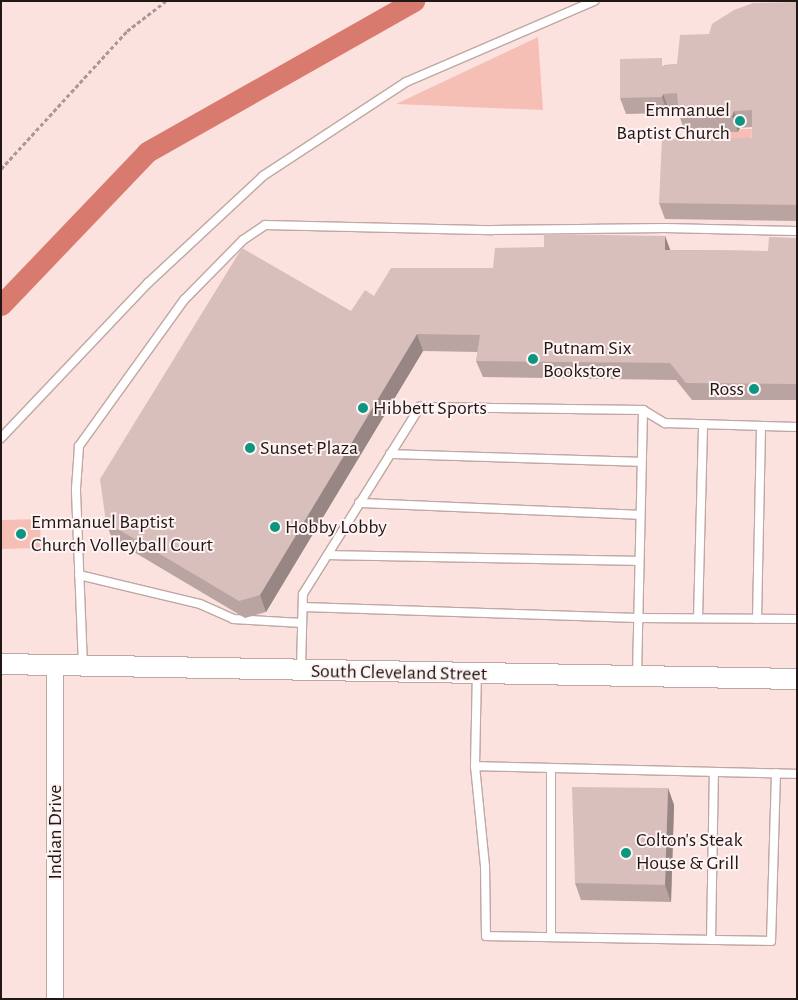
<!DOCTYPE html>
<style>
body{margin:0}
#map{position:relative;width:798px;height:1000px;overflow:hidden;background:#fce2de;font-family:"Alegreya Sans",sans-serif}
div>[style]{position:absolute}
[style*='--x']{left:calc(var(--x)*1px);top:calc(var(--y)*1px);width:calc(var(--w)*1px);rotate:calc(var(--a)*1deg)}
.green>*{inset:0;background:#f6bfb6}
.canal>*{height:21px;margin:-10.5px;padding:0 10.5px;transform-origin:10.5px;border-radius:10.5px;background:#d87a6e}
.path>*{height:3px;margin-top:-1.5px;transform-origin:0;background:repeating-linear-gradient(90deg,#ab9794 0 4px,transparent 0 6.5px)}
.roads{filter:drop-shadow(1px 0 #bfa7a3) drop-shadow(-1px 0 #bfa7a3) drop-shadow(0 1px #bfa7a3) drop-shadow(0 -1px #bfa7a3)}
.service>*{height:8px;margin:-4px;padding:0 4px;transform-origin:4px;border-radius:4px;background:#fff}
.minor>*{height:16px;margin:-8px;padding:0 8px;transform-origin:8px;border-radius:8px;background:#fff}
.tertiary>*{height:20px;margin:-10px;padding:0 10px;transform-origin:10px;border-radius:10px;background:#fff}
.wall>*{inset:0;background:#baa4a1}
.shaded-wall>*{inset:0;background:#978683}
.building>*{inset:0;background:#d8bfbb}
.dots>*{width:14px;height:14px;translate:-50% -50%;box-sizing:border-box;border:2px solid #fef3f2;border-radius:50%}
span{translate:-50% -50%;white-space:nowrap;text-align:center;line-height:1.15;-webkit-text-stroke:4px #fef3f2;paint-order:stroke}
.poi-label{font-size:20px;color:#201716}
.right{translate:-100% -50%;text-align:right}
.left{translate:0 -50%;text-align:left}
.street-label{font-size:20px;color:#201716}
.frame{position:absolute;inset:0;border:2px solid #201716;pointer-events:none}
</style>
<div id="map">
<div class="green">
<i style="clip-path:polygon(538px 37px,543px 110px,396px 104px)"></i>
<i style="clip-path:polygon(741px 129px,752px 129px,751px 151px,712px 151px,713px 132px,738px 132px)"></i>
<i style="clip-path:polygon(41px 519px,40px 548px,1px 549px,1px 520px)"></i>
</div>
<div class="canal">
<i style="--x:1;--y:305;--w:211;--a:-46.3"></i>
<i style="--x:147;--y:152;--w:307;--a:-29.5"></i>
</div>
<div class="path">
<i style="--x:1;--y:169;--w:187;--a:-47.6"></i>
<i style="--x:127;--y:31;--w:49;--a:-37.6"></i>
</div>
<div class="roads">
<div class="service">
<i style="--x:1;--y:438;--w:214;--a:-46.5"></i>
<i style="--x:148;--y:283;--w:157;--a:-42.9"></i>
<i style="--x:263;--y:176;--w:171;--a:-33.3"></i>
<i style="--x:406;--y:82;--w:205;--a:-23.3"></i>
<i style="--x:390;--y:454;--w:251;--a:1.8"></i>
<i style="--x:359;--y:503;--w:281;--a:2.4"></i>
<i style="--x:328;--y:555;--w:311;--a:1.1"></i>
<i style="--x:79;--y:575;--w:124;--a:13.5"></i>
<i style="--x:200;--y:604;--w:36;--a:24"></i>
<i style="--x:233;--y:619;--w:69;--a:3.3"></i>
<i style="--x:303;--y:607;--w:335;--a:1.9"></i>
<i style="--x:638;--y:618;--w:159;--a:0.4"></i>
<i style="--x:698;--y:618;--w:194;--a:-88.5"></i>
<i style="--x:757;--y:619;--w:193;--a:-88.8"></i>
<i style="--x:83;--y:666;--w:177;--a:-92.3"></i>
<i style="--x:76;--y:489;--w:43;--a:-86"></i>
<i style="--x:79;--y:446;--w:180;--a:-54.3"></i>
<i style="--x:184;--y:300;--w:84;--a:-45.5"></i>
<i style="--x:243;--y:240;--w:27;--a:-34"></i>
<i style="--x:265;--y:225;--w:227;--a:1.3"></i>
<i style="--x:492;--y:230;--w:173;--a:-0.7"></i>
<i style="--x:665;--y:228;--w:132;--a:1.3"></i>
<i style="--x:301;--y:668;--w:74;--a:-88.5"></i>
<i style="--x:303;--y:594;--w:221;--a:-58"></i>
<i style="--x:420;--y:407;--w:223;--a:0.8"></i>
<i style="--x:643;--y:410;--w:26;--a:31"></i>
<i style="--x:665;--y:423;--w:132;--a:1.7"></i>
<i style="--x:637;--y:675;--w:265;--a:-88.7"></i>
<i style="--x:475;--y:766;--w:92;--a:-88.8"></i>
<i style="--x:776;--y:773;--w:168;--a:91.7"></i>
<i style="--x:771;--y:941;--w:285;--a:-179"></i>
<i style="--x:486;--y:936;--w:70;--a:-90.8"></i>
<i style="--x:485;--y:866;--w:100;--a:-95.7"></i>
<i style="--x:475;--y:766;--w:322;--a:1.4"></i>
<i style="--x:551;--y:937;--w:169;--a:-90"></i>
<i style="--x:711;--y:940;--w:168;--a:-89"></i>
</div>
<div class="minor">
<i style="--x:55;--y:999;--w:334;--a:-90"></i>
</div>
<div class="tertiary">
<i style="--x:1;--y:664;--w:796;--a:1.08"></i>
</div>
</div>
<div class="wall">
<i style="clip-path:polygon(797px 2px,797px 221px,665px 219px,659px 203px,752px 138px,752px 127px,740px 128px,738px 132px,685px 132px,679px 115px,678px 110px,669px 110px,668px 113px,626px 114px,620px 98px,665px 65px,677px 64px,709px 34px)"></i>
<i style="clip-path:polygon(665px 236px,670px 250px,768px 251px,797px 238px,797px 400px,692px 400px,676px 380px,483px 377px,476px 361px,478px 352px,423px 351px,266px 612px,245px 618px,112px 539px,106px 522px,351px 311px,374px 296px,493px 268px)"></i>
<i style="clip-path:polygon(668px 788px,674px 805px,671px 902px,581px 900px,575px 883px)"></i>
</div>
<div class="shaded-wall">
<i style="clip-path:polygon(663px 94px,669px 110px,668px 113px,662px 97px)"></i>
<i style="clip-path:polygon(734px 111px,740px 128px,738px 132px,732px 116px)"></i>
<i style="clip-path:polygon(665px 236px,671px 252px,665px 250px)"></i>
<i style="clip-path:polygon(417px 334px,423px 351px,266px 612px,260px 595px)"></i>
<i style="clip-path:polygon(668px 788px,674px 805px,671px 902px,665px 885px)"></i>
</div>
<div class="building">
<i style="clip-path:polygon(797px 2px,797px 205px,659px 203px,662px 139px,752px 138px,752px 110px,734px 111px,732px 116px,679px 115px,677px 93px,663px 94px,662px 97px,620px 98px,620px 59px,662px 58px,662px 66px,677px 64px,680px 35px,709px 34px,712px 24px,734px 10px,753px 3px)"></i>
<i style="clip-path:polygon(544px 234px,665px 236px,665px 250px,768px 251px,769px 237px,797px 238px,797px 384px,686px 383px,670px 363px,476px 361px,480px 335px,417px 334px,260px 595px,239px 601px,106px 522px,100px 479px,242px 248px,351px 311px,365px 290px,374px 296px,391px 268px,493px 268px,495px 248px,544px 247px)"></i>
<i style="clip-path:polygon(572px 787px,668px 788px,665px 885px,575px 883px)"></i>
</div>
<div class="dots">
<i style="left:740px;top:121px;background:#0c9581"></i>
<i style="left:533px;top:359px;background:#0c9581"></i>
<i style="left:754px;top:389px;background:#0c9581"></i>
<i style="left:363px;top:408px;background:#0c9581"></i>
<i style="left:250px;top:448px;background:#0c9581"></i>
<i style="left:275px;top:527px;background:#0c9581"></i>
<i style="left:21px;top:534px;background:#0c9581"></i>
<i style="left:626px;top:853px;background:#0c9581"></i>
</div>
<div class="poi-label">
<span class="right" style="left:730px;top:122px">Emmanuel<br>Baptist Church</span>
<span class="left" style="left:543px;top:360px">Putnam Six<br>Bookstore</span>
<span class="right" style="left:744px;top:389px">Ross</span>
<span class="left" style="left:373px;top:408px">Hibbett Sports</span>
<span class="left" style="left:260px;top:448px">Sunset Plaza</span>
<span class="left" style="left:31px;top:534px">Emmanuel Baptist<br>Church Volleyball Court</span>
<span class="left" style="left:285px;top:527px">Hobby Lobby</span>
<span class="left" style="left:636px;top:852px">Colton's Steak<br>House &amp; Grill</span>
</div>
<div class="street-label">
<span style="left:399px;top:673px;rotate:1deg">South Cleveland Street</span>
<span style="left:55px;top:832px;rotate:-90deg">Indian Drive</span>
</div>
<div class="frame"></div>
</div>
